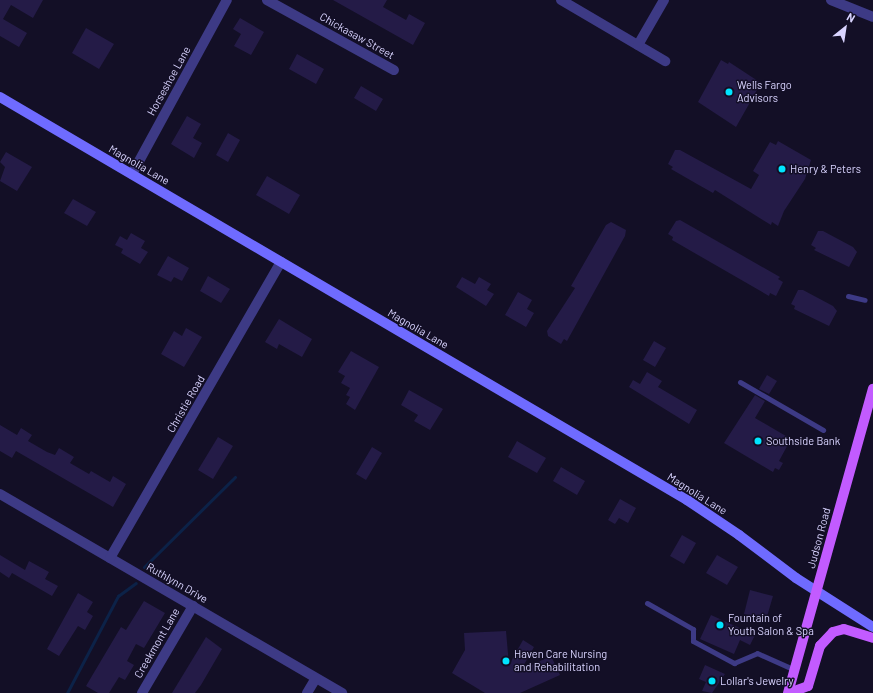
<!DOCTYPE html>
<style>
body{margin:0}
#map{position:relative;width:873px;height:693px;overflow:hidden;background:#130f26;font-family:Barlow,sans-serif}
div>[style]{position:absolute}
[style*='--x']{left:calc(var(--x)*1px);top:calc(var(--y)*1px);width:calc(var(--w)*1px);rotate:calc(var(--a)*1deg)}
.stream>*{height:3px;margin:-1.5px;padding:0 1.5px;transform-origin:1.5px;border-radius:1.5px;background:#0c2248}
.building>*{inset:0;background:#241b47}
.service>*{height:5px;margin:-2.5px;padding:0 2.5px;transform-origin:2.5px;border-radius:2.5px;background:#3d3a85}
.minor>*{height:10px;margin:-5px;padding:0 5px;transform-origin:5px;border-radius:5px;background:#3d3a85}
.secondary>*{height:10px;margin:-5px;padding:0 5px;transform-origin:5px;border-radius:5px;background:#6f6bff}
.primary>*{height:10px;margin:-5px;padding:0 5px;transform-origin:5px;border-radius:5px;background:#c25bff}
.dots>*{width:11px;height:11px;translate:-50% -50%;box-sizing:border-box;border:2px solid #130f26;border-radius:50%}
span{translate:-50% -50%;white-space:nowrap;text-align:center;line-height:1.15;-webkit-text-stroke:3px #130f26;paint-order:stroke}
.street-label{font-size:11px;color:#d9d4ff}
.poi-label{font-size:11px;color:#d9d4ff}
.left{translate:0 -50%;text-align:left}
.north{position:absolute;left:825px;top:8px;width:40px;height:40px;-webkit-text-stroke:3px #130f26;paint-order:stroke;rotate:30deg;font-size:11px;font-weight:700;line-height:16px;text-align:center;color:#d9d4ff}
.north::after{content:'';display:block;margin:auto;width:14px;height:18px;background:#d9d4ff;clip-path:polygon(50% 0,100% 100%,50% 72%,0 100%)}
</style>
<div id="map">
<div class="stream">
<i style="--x:144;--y:567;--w:128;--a:-44.7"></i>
<i style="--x:67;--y:693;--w:110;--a:-62.3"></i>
<i style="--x:118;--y:596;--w:22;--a:-36"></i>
</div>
<div class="building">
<i style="clip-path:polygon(0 0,43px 0,33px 18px,11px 5px,3px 19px,27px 33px,19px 47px,0 36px)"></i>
<i style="clip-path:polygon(333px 0,387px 0,383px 7px,406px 20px,409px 14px,425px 23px,413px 45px)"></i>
<i style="clip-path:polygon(240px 18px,264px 32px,251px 55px,234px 46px,241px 34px,233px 29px)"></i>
<i style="clip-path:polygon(86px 28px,114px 44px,99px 69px,72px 53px)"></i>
<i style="clip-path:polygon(297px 54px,324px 69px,316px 84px,289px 69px)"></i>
<i style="clip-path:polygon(721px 60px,728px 64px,729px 62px,761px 83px,736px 127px,698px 102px)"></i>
<i style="clip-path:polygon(361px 86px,383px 99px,376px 111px,354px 98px)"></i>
<i style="clip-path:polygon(187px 116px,201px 124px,193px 138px,202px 143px,194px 158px,171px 144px)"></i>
<i style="clip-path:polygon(228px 133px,240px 140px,228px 162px,216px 155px)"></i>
<i style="clip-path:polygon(778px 141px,811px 160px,805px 179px,784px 211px,778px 226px,772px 222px,771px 225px,715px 190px,713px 193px,697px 184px,671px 169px,673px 167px,668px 164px,675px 150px,680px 150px,751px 189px,759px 175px,753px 171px,770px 142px,776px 145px)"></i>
<i style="clip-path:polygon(6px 152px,32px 167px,17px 191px,0 181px,5px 167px,0 162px)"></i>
<i style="clip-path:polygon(267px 176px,300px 195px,289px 214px,256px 195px)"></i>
<i style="clip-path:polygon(73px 199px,96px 212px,87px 226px,64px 213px)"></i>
<i style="clip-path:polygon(680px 220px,780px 277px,778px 279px,783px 282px,776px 296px,770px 293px,769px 296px,672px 240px,673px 237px,668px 234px,676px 221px)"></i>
<i style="clip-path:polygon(611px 222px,626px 230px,625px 236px,567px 341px,564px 339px,561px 344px,548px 336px,547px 331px,575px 288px,571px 286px,606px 225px)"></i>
<i style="clip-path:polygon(818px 231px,823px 231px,853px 247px,857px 252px,849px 267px,814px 250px,816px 248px,811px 245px)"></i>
<i style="clip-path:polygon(131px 233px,145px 241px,141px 248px,148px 252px,140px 264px,121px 253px,123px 249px,115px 245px,120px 236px,127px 240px)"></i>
<i style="clip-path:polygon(168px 256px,189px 268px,182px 281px,174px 277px,171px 282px,157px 275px)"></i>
<i style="clip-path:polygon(208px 276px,230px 289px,221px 303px,200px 291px)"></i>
<i style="clip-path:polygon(462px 277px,475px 284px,479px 277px,491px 284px,487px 290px,494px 294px,486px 306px,456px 287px)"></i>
<i style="clip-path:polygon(798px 290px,803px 290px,833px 306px,837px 311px,829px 326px,794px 309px,795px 306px,791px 304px)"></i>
<i style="clip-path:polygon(518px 292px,532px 300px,527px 309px,534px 313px,526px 327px,505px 315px)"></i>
<i style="clip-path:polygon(279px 319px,312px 339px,302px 357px,279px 344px,277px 349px,265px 342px)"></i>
<i style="clip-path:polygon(186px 328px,202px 337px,184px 367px,161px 354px,174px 331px,182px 336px)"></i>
<i style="clip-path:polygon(654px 341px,666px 348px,655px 367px,643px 360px)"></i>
<i style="clip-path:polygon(351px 351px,379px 367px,355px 410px,346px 404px,350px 397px,346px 395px,350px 388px,341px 383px,345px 376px,338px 372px)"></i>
<i style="clip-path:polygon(647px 372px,662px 381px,658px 387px,697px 410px,689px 424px,629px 387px,633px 380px,640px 384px)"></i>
<i style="clip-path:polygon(767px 375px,777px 381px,769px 394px,759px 389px)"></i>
<i style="clip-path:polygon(409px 390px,443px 409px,430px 430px,414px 421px,418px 415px,401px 405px)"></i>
<i style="clip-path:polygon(755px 395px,765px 401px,755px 418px,791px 439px,779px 461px,783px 463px,779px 470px,775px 468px,773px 472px,724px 443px)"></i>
<i style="clip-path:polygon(0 425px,17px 435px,21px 428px,32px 435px,28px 441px,47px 452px,55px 455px,59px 448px,74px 457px,70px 463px,89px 474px,91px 471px,110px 482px,113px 476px,126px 484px,113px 507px,16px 451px,12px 458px,0 451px)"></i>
<i style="clip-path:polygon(218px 437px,233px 446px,213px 479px,198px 470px)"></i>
<i style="clip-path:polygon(517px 441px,546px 458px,537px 473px,508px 457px)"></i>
<i style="clip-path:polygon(372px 447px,382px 453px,366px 480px,356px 474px)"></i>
<i style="clip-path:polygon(561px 467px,585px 481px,577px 495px,553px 481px)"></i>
<i style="clip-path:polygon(620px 499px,636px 508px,628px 523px,619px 518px,615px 524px,608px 520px)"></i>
<i style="clip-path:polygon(682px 535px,696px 543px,684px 564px,670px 556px)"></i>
<i style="clip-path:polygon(0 555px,25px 570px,29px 561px,49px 572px,45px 579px,58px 586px,52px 596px,12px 573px,9px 578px,0 572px)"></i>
<i style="clip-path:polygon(717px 555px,738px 567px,727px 585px,706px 573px)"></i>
<i style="clip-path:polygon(750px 590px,773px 596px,766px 620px,744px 614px)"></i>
<i style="clip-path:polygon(78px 593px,93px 602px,87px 612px,93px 616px,85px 630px,78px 626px,59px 656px,47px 649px)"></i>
<i style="clip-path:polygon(144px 601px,165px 613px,144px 648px,136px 644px,127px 661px,134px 665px,125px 680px,119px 677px,109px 693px,98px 693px,86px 686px,121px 627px,126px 630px)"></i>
<i style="clip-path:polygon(711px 615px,755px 635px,750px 645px,740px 640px,734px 654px,700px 639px)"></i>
<i style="clip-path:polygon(506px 631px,509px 665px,523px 640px,534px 647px,521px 670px,551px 656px,560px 675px,520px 693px,485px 693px,452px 673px,465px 650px,464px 633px)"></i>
<i style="clip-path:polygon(206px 637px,222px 649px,201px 685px,195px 693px,172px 693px)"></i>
<i style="clip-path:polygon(705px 665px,725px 674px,712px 693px,702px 691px,706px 682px,699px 679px)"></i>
</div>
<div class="service">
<i style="--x:848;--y:296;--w:17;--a:13"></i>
<i style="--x:740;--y:382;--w:96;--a:30"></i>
<i style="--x:647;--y:603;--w:53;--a:29.5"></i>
<i style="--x:693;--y:629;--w:12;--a:90"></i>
<i style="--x:693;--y:641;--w:47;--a:28.2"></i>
<i style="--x:734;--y:663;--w:25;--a:-23"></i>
<i style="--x:757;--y:653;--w:42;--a:24.1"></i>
</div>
<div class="minor">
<i style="--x:267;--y:0;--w:145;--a:28.9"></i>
<i style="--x:561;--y:0;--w:121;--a:30.4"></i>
<i style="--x:831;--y:0;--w:45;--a:22"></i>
<i style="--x:638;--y:45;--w:52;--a:-60"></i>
<i style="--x:132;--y:174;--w:198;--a:-61.4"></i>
<i style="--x:0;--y:494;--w:396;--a:30.2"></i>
<i style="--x:110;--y:558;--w:342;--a:-60"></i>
<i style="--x:142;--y:693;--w:101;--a:-59.6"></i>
<i style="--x:307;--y:693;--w:17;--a:-59"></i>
</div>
<div class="secondary">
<i style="--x:0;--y:97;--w:796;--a:30.4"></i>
<i style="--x:687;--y:500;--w:63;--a:33.9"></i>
<i style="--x:739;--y:535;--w:71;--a:37"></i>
<i style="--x:796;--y:578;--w:91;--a:32.5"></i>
</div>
<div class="primary">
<i style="--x:788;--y:693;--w:316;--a:-74.4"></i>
<i style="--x:789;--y:693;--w:20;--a:-20"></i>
<i style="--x:808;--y:686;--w:42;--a:-73.3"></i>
<i style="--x:820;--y:646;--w:19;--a:-47"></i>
<i style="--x:833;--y:632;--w:11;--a:-15"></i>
<i style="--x:844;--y:629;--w:30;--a:17"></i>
</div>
<div class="dots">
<i style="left:729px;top:92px;background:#00e5ff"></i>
<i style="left:782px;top:169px;background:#00e5ff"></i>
<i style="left:758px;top:441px;background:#00e5ff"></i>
<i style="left:720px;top:625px;background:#00e5ff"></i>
<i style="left:506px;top:661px;background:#00e5ff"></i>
<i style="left:712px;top:681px;background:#00e5ff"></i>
</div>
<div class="street-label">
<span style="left:357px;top:36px;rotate:29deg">Chickasaw Street</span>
<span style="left:169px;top:81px;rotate:-61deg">Horseshoe Lane</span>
<span style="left:139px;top:165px;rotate:30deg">Magnolia Lane</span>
<span style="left:418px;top:329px;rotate:30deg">Magnolia Lane</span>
<span style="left:186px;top:404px;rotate:-60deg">Christie Road</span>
<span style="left:697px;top:494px;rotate:32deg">Magnolia Lane</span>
<span style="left:819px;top:538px;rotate:-75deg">Judson Road</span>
<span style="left:177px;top:583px;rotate:30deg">Ruthlynn Drive</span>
<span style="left:157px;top:643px;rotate:-60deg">Creekmont Lane</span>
</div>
<div class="poi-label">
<span class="left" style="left:737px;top:92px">Wells Fargo<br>Advisors</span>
<span class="left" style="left:790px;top:169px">Henry &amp; Peters</span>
<span class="left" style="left:766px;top:441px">Southside Bank</span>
<span class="left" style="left:728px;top:625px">Fountain of<br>Youth Salon &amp; Spa</span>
<span class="left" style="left:514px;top:661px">Haven Care Nursing<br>and Rehabilitation</span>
<span class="left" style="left:720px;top:681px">Lollar's Jewelry</span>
</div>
<div class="north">N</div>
</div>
